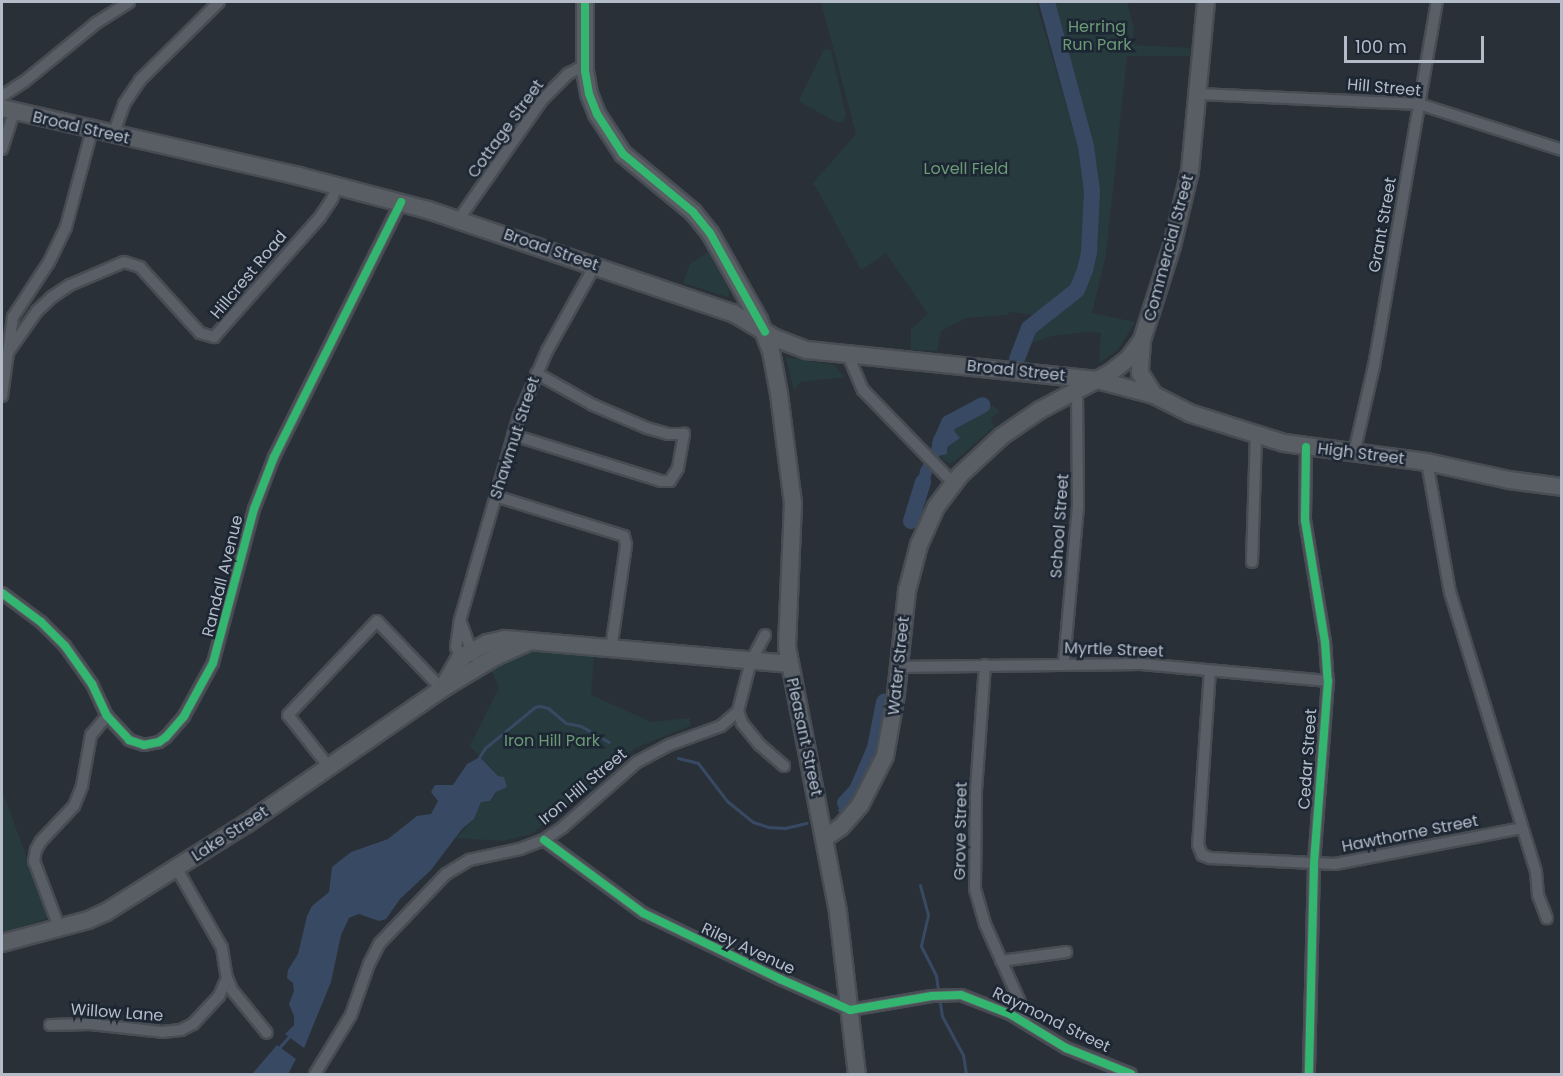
<!DOCTYPE html>
<style>
body{margin:0}
#map{position:relative;width:1563px;height:1076px;overflow:hidden;background:#2a3038;font-family:Poppins,sans-serif}
div>[style]{position:absolute}
[style*='--x']{left:calc(var(--x)*1px);top:calc(var(--y)*1px);width:calc(var(--w)*1px);rotate:calc(var(--a)*1deg)}
.green>*{inset:0;background:#273a3e}
.water>*{inset:0;background:#384963}
.stream>*{height:3px;margin:-1.5px;padding:0 1.5px;transform-origin:1.5px;border-radius:1.5px;background:#384963}
.river>*{height:16px;margin:-8px;padding:0 8px;transform-origin:8px;border-radius:8px;background:#384963}
.roads{filter:drop-shadow(2px 0 #484c53) drop-shadow(-2px 0 #484c53) drop-shadow(0 2px #484c53) drop-shadow(0 -2px #484c53)}
.street>*{height:10px;margin:-5px;padding:0 5px;transform-origin:5px;border-radius:5px;background:#5a5e66}
.secondary>*{height:16px;margin:-8px;padding:0 8px;transform-origin:8px;border-radius:8px;background:#595d64}
.cycleway>*{height:8px;margin:-4px;padding:0 4px;transform-origin:4px;border-radius:4px;background:#33b770}
span{translate:-50% -50%;white-space:nowrap;text-align:center;line-height:1.15;-webkit-text-stroke:5px #1d2633;paint-order:stroke}
.park-label{font-size:16px;color:#6b9a76}
.street-label{font-size:16px;color:#b4bcc9}
.frame{position:absolute;inset:0;border:3px solid #b4bcc9;pointer-events:none}
.scale{position:absolute;left:1344px;top:36px;width:140px;height:27px;box-sizing:border-box;border:3px solid #b4bcc9;border-top:0;padding-left:8px;font-size:18px;line-height:21px;white-space:nowrap;color:#b4bcc9;-webkit-text-stroke:4px #1d2633;paint-order:stroke}
</style>
<div id="map">
<div class="green">
<i style="clip-path:polygon(821px 2px,1036px 2px,1089px 184px,1089px 217px,1083px 265px,1071px 291px,1034px 315px,1009px 312px,1007px 315px,966px 318px,941px 331px,937px 351px,911px 350px,911px 329px,928px 314px,886px 253px,861px 270px,816px 187px,812px 184px,856px 134px)"></i>
<i style="clip-path:polygon(1051px 2px,1127px 2px,1133px 26px,1134px 45px,1191px 48px,1190px 56px,1127px 56px,1106px 255px,1092px 313px,1135px 322px,1118px 350px,1099px 363px,1101px 333px,1087px 332px,1052px 336px,1025px 345px,1030px 332px,1071px 297px,1076px 302px,1088px 269px,1093px 238px,1098px 171px)"></i>
<i style="clip-path:polygon(824px 49px,831px 50px,846px 116px,843px 121px,838px 123px,800px 102px,800px 98px)"></i>
<i style="clip-path:polygon(708px 252px,730px 292px,728px 297px,683px 283px,690px 264px)"></i>
<i style="clip-path:polygon(786px 357px,834px 365px,844px 377px,800px 382px,794px 391px)"></i>
<i style="clip-path:polygon(993px 405px,1000px 412px,991px 418px,994px 427px,954px 462px,948px 463px,939px 456px,943px 456px,951px 426px)"></i>
<i style="clip-path:polygon(529px 651px,594px 654px,591px 695px,651px 722px,690px 718px,690px 726px,635px 748px,585px 795px,569px 803px,532px 834px,502px 841px,456px 838px,474px 819px,481px 802px,490px 801px,500px 789px,500px 777px,470px 746px,499px 688px,491px 669px,509px 657px)"></i>
<i style="clip-path:polygon(2px 790px,48px 916px,46px 919px,2px 933px)"></i>
</div>
<div class="water">
<i style="clip-path:polygon(946px 422px,960px 438px,947px 447px,947px 454px,939px 456px,925px 491px,915px 503px,920px 470px,931px 449px,934px 436px)"></i>
<i style="clip-path:polygon(480px 757px,498px 776px,504px 777px,507px 787px,496px 792px,490px 801px,481px 802px,474px 819px,462px 829px,431px 870px,400px 899px,386px 919px,379px 921px,359px 914px,349px 918px,341px 935px,331px 982px,304px 1048px,285px 1034px,294px 1025px,294px 1016px,289px 1004px,294px 991px,293px 983px,287px 978px,288px 970px,298px 954px,307px 916px,312px 906px,329px 892px,332px 867px,351px 852px,388px 839px,417px 816px,431px 814px,438px 801px,431px 792px,435px 785px,453px 785px,467px 764px)"></i>
<i style="clip-path:polygon(277px 1045px,296px 1059px,288px 1074px,252px 1074px)"></i>
</div>
<div class="stream">
<i style="--x:678;--y:758;--w:21;--a:14"></i>
<i style="--x:698;--y:763;--w:48;--a:52.7"></i>
<i style="--x:727;--y:801;--w:33;--a:39"></i>
<i style="--x:753;--y:822;--w:16;--a:18"></i>
<i style="--x:768;--y:827;--w:17;--a:3"></i>
<i style="--x:785;--y:828;--w:22;--a:-13"></i>
<i style="--x:478;--y:759;--w:13;--a:-58"></i>
<i style="--x:485;--y:748;--w:65;--a:-39.4"></i>
<i style="--x:535;--y:707;--w:5;--a:-11"></i>
<i style="--x:540;--y:706;--w:8;--a:14"></i>
<i style="--x:548;--y:708;--w:23;--a:40"></i>
<i style="--x:566;--y:723;--w:15;--a:11"></i>
<i style="--x:581;--y:726;--w:32;--a:30"></i>
<i style="--x:839;--y:810;--w:9;--a:-49"></i>
<i style="--x:845;--y:803;--w:4;--a:56"></i>
<i style="--x:920;--y:885;--w:31;--a:75"></i>
<i style="--x:928;--y:915;--w:32;--a:103"></i>
<i style="--x:921;--y:946;--w:34;--a:63"></i>
<i style="--x:936;--y:976;--w:40;--a:81.5"></i>
<i style="--x:942;--y:1016;--w:44;--a:61.7"></i>
<i style="--x:963;--y:1055;--w:19;--a:81"></i>
<i style="--x:278;--y:1049;--w:20;--a:-49"></i>
</div>
<div class="river">
<i style="--x:1017;--y:359;--w:33;--a:-69"></i>
<i style="--x:1029;--y:328;--w:61;--a:-38.4"></i>
<i style="--x:1077;--y:290;--w:22;--a:-68"></i>
<i style="--x:1085;--y:270;--w:18;--a:-77"></i>
<i style="--x:1089;--y:252;--w:61;--a:-87.2"></i>
<i style="--x:1092;--y:191;--w:45;--a:-97.6"></i>
<i style="--x:1086;--y:146;--w:149;--a:-105.2"></i>
<i style="--x:940;--y:444;--w:23;--a:-67"></i>
<i style="--x:949;--y:423;--w:38;--a:-28"></i>
<i style="--x:911;--y:521;--w:41;--a:-72.9"></i>
<i style="--x:845;--y:803;--w:18;--a:-47"></i>
<i style="--x:857;--y:790;--w:46;--a:-66.8"></i>
<i style="--x:875;--y:748;--w:47;--a:-78.9"></i>
</div>
<div class="roads">
<div class="street">
<i style="--x:1198;--y:94;--w:221;--a:2.6"></i>
<i style="--x:1419;--y:104;--w:150;--a:17.8"></i>
<i style="--x:2;--y:96;--w:27;--a:-33"></i>
<i style="--x:25;--y:81;--w:92;--a:-39.2"></i>
<i style="--x:96;--y:23;--w:39;--a:-32"></i>
<i style="--x:113;--y:135;--w:33;--a:-70"></i>
<i style="--x:124;--y:104;--w:29;--a:-56"></i>
<i style="--x:140;--y:80;--w:111;--a:-44.6"></i>
<i style="--x:2;--y:149;--w:39;--a:-72"></i>
<i style="--x:459;--y:219;--w:145;--a:-55.1"></i>
<i style="--x:542;--y:100;--w:37;--a:-45"></i>
<i style="--x:568;--y:74;--w:19;--a:-28"></i>
<i style="--x:9;--y:351;--w:49;--a:-55"></i>
<i style="--x:37;--y:311;--w:21;--a:-43"></i>
<i style="--x:52;--y:297;--w:22;--a:-34"></i>
<i style="--x:70;--y:285;--w:59;--a:-23.1"></i>
<i style="--x:124;--y:262;--w:17;--a:17"></i>
<i style="--x:140;--y:267;--w:89;--a:47.7"></i>
<i style="--x:200;--y:333;--w:15;--a:16"></i>
<i style="--x:214;--y:337;--w:160;--a:-48.5"></i>
<i style="--x:320;--y:217;--w:22;--a:-56"></i>
<i style="--x:332;--y:199;--w:14;--a:-69"></i>
<i style="--x:848;--y:355;--w:38;--a:67"></i>
<i style="--x:863;--y:390;--w:129;--a:45.9"></i>
<i style="--x:2;--y:396;--w:80;--a:-82.1"></i>
<i style="--x:13;--y:317;--w:66;--a:-56.8"></i>
<i style="--x:49;--y:262;--w:39;--a:-64"></i>
<i style="--x:66;--y:227;--w:100;--a:-75"></i>
<i style="--x:513;--y:435;--w:155;--a:17.3"></i>
<i style="--x:661;--y:481;--w:9;--a:0"></i>
<i style="--x:670;--y:481;--w:15;--a:-58"></i>
<i style="--x:678;--y:468;--w:35;--a:-80"></i>
<i style="--x:684;--y:434;--w:16;--a:180"></i>
<i style="--x:668;--y:434;--w:22;--a:-164"></i>
<i style="--x:647;--y:428;--w:59;--a:-156.9"></i>
<i style="--x:593;--y:405;--w:65;--a:-150.7"></i>
<i style="--x:1306;--y:447;--w:73;--a:90.8"></i>
<i style="--x:1305;--y:520;--w:124;--a:80.7"></i>
<i style="--x:1325;--y:642;--w:39;--a:86"></i>
<i style="--x:1328;--y:681;--w:184;--a:94.4"></i>
<i style="--x:1314;--y:864;--w:210;--a:91.4"></i>
<i style="--x:1354;--y:453;--w:89;--a:-77.1"></i>
<i style="--x:1374;--y:366;--w:369;--a:-80.2"></i>
<i style="--x:1427;--y:462;--w:132;--a:80"></i>
<i style="--x:1450;--y:592;--w:293;--a:72.9"></i>
<i style="--x:1536;--y:872;--w:23;--a:85"></i>
<i style="--x:1538;--y:895;--w:25;--a:69"></i>
<i style="--x:495;--y:496;--w:135;--a:17.2"></i>
<i style="--x:624;--y:536;--w:9;--a:77"></i>
<i style="--x:626;--y:545;--w:105;--a:98.2"></i>
<i style="--x:1252;--y:562;--w:127;--a:-88.2"></i>
<i style="--x:2;--y:593;--w:49;--a:36.6"></i>
<i style="--x:41;--y:622;--w:34;--a:45"></i>
<i style="--x:65;--y:646;--w:47;--a:54.6"></i>
<i style="--x:92;--y:684;--w:35;--a:65"></i>
<i style="--x:107;--y:716;--w:33;--a:47"></i>
<i style="--x:129;--y:740;--w:16;--a:18"></i>
<i style="--x:144;--y:745;--w:15;--a:-11"></i>
<i style="--x:159;--y:742;--w:9;--a:-36"></i>
<i style="--x:166;--y:737;--w:28;--a:-49"></i>
<i style="--x:184;--y:716;--w:60;--a:-61.3"></i>
<i style="--x:213;--y:663;--w:159;--a:-75.1"></i>
<i style="--x:254;--y:509;--w:56;--a:-69"></i>
<i style="--x:274;--y:457;--w:285;--a:-63.5"></i>
<i style="--x:460;--y:620;--w:38;--a:70"></i>
<i style="--x:765;--y:635;--w:30;--a:118"></i>
<i style="--x:751;--y:661;--w:52;--a:104.6"></i>
<i style="--x:738;--y:711;--w:13;--a:72"></i>
<i style="--x:742;--y:723;--w:28;--a:51"></i>
<i style="--x:760;--y:745;--w:32;--a:41"></i>
<i style="--x:464;--y:661;--w:16;--a:-120"></i>
<i style="--x:456;--y:647;--w:27;--a:-82"></i>
<i style="--x:460;--y:620;--w:212;--a:-73.9"></i>
<i style="--x:519;--y:416;--w:71;--a:-66.7"></i>
<i style="--x:547;--y:351;--w:98;--a:-60.8"></i>
<i style="--x:1064;--y:663;--w:158;--a:-84.9"></i>
<i style="--x:1078;--y:506;--w:115;--a:-90.5"></i>
<i style="--x:985;--y:665;--w:126;--a:94.1"></i>
<i style="--x:976;--y:791;--w:98;--a:90.6"></i>
<i style="--x:975;--y:889;--w:36;--a:74"></i>
<i style="--x:985;--y:924;--w:83;--a:65.9"></i>
<i style="--x:1019;--y:1000;--w:24;--a:73"></i>
<i style="--x:899;--y:667;--w:242;--a:-0.7"></i>
<i style="--x:1141;--y:664;--w:188;--a:5.2"></i>
<i style="--x:1210;--y:670;--w:175;--a:93.9"></i>
<i style="--x:1198;--y:845;--w:11;--a:68"></i>
<i style="--x:1202;--y:855;--w:9;--a:21"></i>
<i style="--x:1210;--y:858;--w:125;--a:2.7"></i>
<i style="--x:1335;--y:864;--w:190;--a:-10.9"></i>
<i style="--x:329;--y:767;--w:66;--a:-128.3"></i>
<i style="--x:288;--y:715;--w:129;--a:-46.6"></i>
<i style="--x:377;--y:621;--w:94;--a:46.3"></i>
<i style="--x:544;--y:840;--w:123;--a:36.4"></i>
<i style="--x:643;--y:913;--w:152;--a:25.7"></i>
<i style="--x:780;--y:979;--w:77;--a:23.9"></i>
<i style="--x:850;--y:1010;--w:83;--a:-9.7"></i>
<i style="--x:932;--y:996;--w:29;--a:-2"></i>
<i style="--x:961;--y:995;--w:53;--a:21.2"></i>
<i style="--x:1010;--y:1014;--w:66;--a:31.3"></i>
<i style="--x:1066;--y:1048;--w:70;--a:21.8"></i>
<i style="--x:177;--y:869;--w:91;--a:60.3"></i>
<i style="--x:222;--y:948;--w:30;--a:81"></i>
<i style="--x:227;--y:978;--w:13;--a:67"></i>
<i style="--x:232;--y:990;--w:55;--a:50.9"></i>
<i style="--x:59;--y:927;--w:71;--a:-110.7"></i>
<i style="--x:34;--y:861;--w:11;--a:-80"></i>
<i style="--x:36;--y:850;--w:10;--a:-61"></i>
<i style="--x:41;--y:841;--w:48;--a:-46.7"></i>
<i style="--x:74;--y:806;--w:22;--a:-68"></i>
<i style="--x:82;--y:786;--w:52;--a:-80"></i>
<i style="--x:91;--y:735;--w:25;--a:-50"></i>
<i style="--x:1001;--y:961;--w:66;--a:-7.9"></i>
<i style="--x:50;--y:1025;--w:40;--a:-1.4"></i>
<i style="--x:90;--y:1024;--w:72;--a:6.3"></i>
<i style="--x:162;--y:1032;--w:19;--a:-6"></i>
<i style="--x:181;--y:1030;--w:13;--a:-27"></i>
<i style="--x:193;--y:1024;--w:38;--a:-47"></i>
<i style="--x:219;--y:996;--w:20;--a:-66"></i>
<i style="--x:315;--y:1074;--w:69;--a:-58.6"></i>
<i style="--x:351;--y:1015;--w:54;--a:-70.6"></i>
<i style="--x:369;--y:964;--w:22;--a:-63"></i>
<i style="--x:379;--y:944;--w:97;--a:-46.3"></i>
<i style="--x:446;--y:874;--w:27;--a:-31"></i>
<i style="--x:469;--y:860;--w:52;--a:-12.2"></i>
<i style="--x:520;--y:849;--w:26;--a:-21"></i>
<i style="--x:544;--y:840;--w:23;--a:-34"></i>
<i style="--x:563;--y:827;--w:98;--a:-41.3"></i>
<i style="--x:637;--y:762;--w:36;--a:-28"></i>
<i style="--x:669;--y:745;--w:55;--a:-20.1"></i>
<i style="--x:721;--y:726;--w:23;--a:-41"></i>
</div>
<div class="secondary">
<i style="--x:585;--y:2;--w:69;--a:90"></i>
<i style="--x:585;--y:71;--w:23;--a:80"></i>
<i style="--x:589;--y:94;--w:22;--a:68"></i>
<i style="--x:597;--y:114;--w:48;--a:57"></i>
<i style="--x:623;--y:154;--w:91;--a:39.6"></i>
<i style="--x:693;--y:212;--w:27;--a:51"></i>
<i style="--x:710;--y:233;--w:100;--a:60.6"></i>
<i style="--x:759;--y:320;--w:33;--a:69"></i>
<i style="--x:771;--y:351;--w:44;--a:79.5"></i>
<i style="--x:779;--y:394;--w:110;--a:82.7"></i>
<i style="--x:793;--y:503;--w:144;--a:92.4"></i>
<i style="--x:787;--y:647;--w:271;--a:79.1"></i>
<i style="--x:838;--y:913;--w:162;--a:83.3"></i>
<i style="--x:2;--y:108;--w:305;--a:12.9"></i>
<i style="--x:299;--y:176;--w:133;--a:14.8"></i>
<i style="--x:428;--y:210;--w:322;--a:18.7"></i>
<i style="--x:733;--y:313;--w:49;--a:30.8"></i>
<i style="--x:775;--y:338;--w:34;--a:21"></i>
<i style="--x:807;--y:350;--w:292;--a:5.9"></i>
<i style="--x:1097;--y:380;--w:59;--a:14.7"></i>
<i style="--x:1154;--y:395;--w:39;--a:27"></i>
<i style="--x:1189;--y:413;--w:100;--a:17.5"></i>
<i style="--x:1284;--y:443;--w:144;--a:7.6"></i>
<i style="--x:1427;--y:462;--w:84;--a:12.4"></i>
<i style="--x:1509;--y:480;--w:53;--a:7.5"></i>
<i style="--x:1142;--y:341;--w:32;--a:94"></i>
<i style="--x:1140;--y:373;--w:26;--a:58"></i>
<i style="--x:442;--y:689;--w:36;--a:-60"></i>
<i style="--x:460;--y:658;--w:31;--a:-29"></i>
<i style="--x:487;--y:643;--w:18;--a:-13"></i>
<i style="--x:505;--y:639;--w:285;--a:5"></i>
<i style="--x:825;--y:838;--w:19;--a:-35"></i>
<i style="--x:841;--y:827;--w:29;--a:-49"></i>
<i style="--x:860;--y:805;--w:55;--a:-63"></i>
<i style="--x:885;--y:756;--w:63;--a:-79.9"></i>
<i style="--x:896;--y:694;--w:104;--a:-83.9"></i>
<i style="--x:907;--y:591;--w:48;--a:-75.4"></i>
<i style="--x:919;--y:545;--w:42;--a:-65.9"></i>
<i style="--x:936;--y:507;--w:40;--a:-53"></i>
<i style="--x:960;--y:475;--w:57;--a:-42.9"></i>
<i style="--x:1002;--y:436;--w:46;--a:-34.4"></i>
<i style="--x:1040;--y:410;--w:79;--a:-27.9"></i>
<i style="--x:1110;--y:373;--w:24;--a:-38"></i>
<i style="--x:1129;--y:358;--w:22;--a:-54"></i>
<i style="--x:1142;--y:340;--w:99;--a:-72.3"></i>
<i style="--x:1172;--y:246;--w:77;--a:-76.5"></i>
<i style="--x:1190;--y:171;--w:170;--a:-84.6"></i>
<i style="--x:2;--y:943;--w:89;--a:-15"></i>
<i style="--x:88;--y:920;--w:20;--a:-24"></i>
<i style="--x:106;--y:912;--w:165;--a:-32.2"></i>
<i style="--x:246;--y:824;--w:238;--a:-34.6"></i>
<i style="--x:442;--y:689;--w:62;--a:-31.1"></i>
<i style="--x:495;--y:657;--w:39;--a:-24"></i>
</div>
</div>
<div class="cycleway">
<i style="--x:585;--y:2;--w:69;--a:90"></i>
<i style="--x:585;--y:71;--w:23;--a:80"></i>
<i style="--x:589;--y:94;--w:22;--a:68"></i>
<i style="--x:597;--y:114;--w:48;--a:57"></i>
<i style="--x:623;--y:154;--w:91;--a:39.6"></i>
<i style="--x:693;--y:212;--w:27;--a:51"></i>
<i style="--x:710;--y:233;--w:113;--a:60.9"></i>
<i style="--x:1306;--y:447;--w:73;--a:90.8"></i>
<i style="--x:1305;--y:520;--w:124;--a:80.7"></i>
<i style="--x:1325;--y:642;--w:39;--a:86"></i>
<i style="--x:1328;--y:681;--w:184;--a:94.4"></i>
<i style="--x:1314;--y:864;--w:210;--a:91.4"></i>
<i style="--x:2;--y:593;--w:49;--a:36.6"></i>
<i style="--x:41;--y:622;--w:34;--a:45"></i>
<i style="--x:65;--y:646;--w:47;--a:54.6"></i>
<i style="--x:92;--y:684;--w:35;--a:65"></i>
<i style="--x:107;--y:716;--w:33;--a:47"></i>
<i style="--x:129;--y:740;--w:16;--a:18"></i>
<i style="--x:144;--y:745;--w:15;--a:-11"></i>
<i style="--x:159;--y:742;--w:9;--a:-36"></i>
<i style="--x:166;--y:737;--w:28;--a:-49"></i>
<i style="--x:184;--y:716;--w:60;--a:-61.3"></i>
<i style="--x:213;--y:663;--w:159;--a:-75.1"></i>
<i style="--x:254;--y:509;--w:56;--a:-69"></i>
<i style="--x:274;--y:457;--w:285;--a:-63.5"></i>
<i style="--x:544;--y:840;--w:123;--a:36.4"></i>
<i style="--x:643;--y:913;--w:152;--a:25.7"></i>
<i style="--x:780;--y:979;--w:77;--a:23.9"></i>
<i style="--x:850;--y:1010;--w:83;--a:-9.7"></i>
<i style="--x:932;--y:996;--w:29;--a:-2"></i>
<i style="--x:961;--y:995;--w:53;--a:21.2"></i>
<i style="--x:1010;--y:1014;--w:66;--a:31.3"></i>
<i style="--x:1066;--y:1048;--w:70;--a:21.8"></i>
</div>
<div class="park-label">
<span style="left:1097px;top:36px">Herring<br>Run Park</span>
<span style="left:966px;top:169px">Lovell Field</span>
<span style="left:552px;top:741px">Iron Hill Park</span>
</div>
<div class="street-label">
<span style="left:1384px;top:88px;rotate:5deg">Hill Street</span>
<span style="left:81px;top:128px;rotate:13deg">Broad Street</span>
<span style="left:506px;top:129px;rotate:-54deg">Cottage Street</span>
<span style="left:1383px;top:225px;rotate:-80deg">Grant Street</span>
<span style="left:1169px;top:248px;rotate:-75deg">Commercial Street</span>
<span style="left:551px;top:250px;rotate:19deg">Broad Street</span>
<span style="left:249px;top:275px;rotate:-50deg">Hillcrest Road</span>
<span style="left:1016px;top:371px;rotate:6deg">Broad Street</span>
<span style="left:515px;top:438px;rotate:-72deg">Shawmut Street</span>
<span style="left:1361px;top:454px;rotate:7deg">High Street</span>
<span style="left:1060px;top:526px;rotate:-86deg">School Street</span>
<span style="left:223px;top:576px;rotate:-76deg">Randall Avenue</span>
<span style="left:1114px;top:650px;rotate:2deg">Myrtle Street</span>
<span style="left:899px;top:666px;rotate:-84deg">Water Street</span>
<span style="left:804px;top:737px;rotate:78deg">Pleasant Street</span>
<span style="left:1308px;top:759px;rotate:-86deg">Cedar Street</span>
<span style="left:583px;top:787px;rotate:-40deg">Iron Hill Street</span>
<span style="left:961px;top:831px;rotate:-89deg">Grove Street</span>
<span style="left:230px;top:834px;rotate:-33deg">Lake Street</span>
<span style="left:1410px;top:834px;rotate:-11deg">Hawthorne Street</span>
<span style="left:748px;top:949px;rotate:25deg">Riley Avenue</span>
<span style="left:117px;top:1013px;rotate:4deg">Willow Lane</span>
<span style="left:1051px;top:1020px;rotate:26deg">Raymond Street</span>
</div>
<div class="frame"></div>
<div class="scale">100 m</div>
</div>
